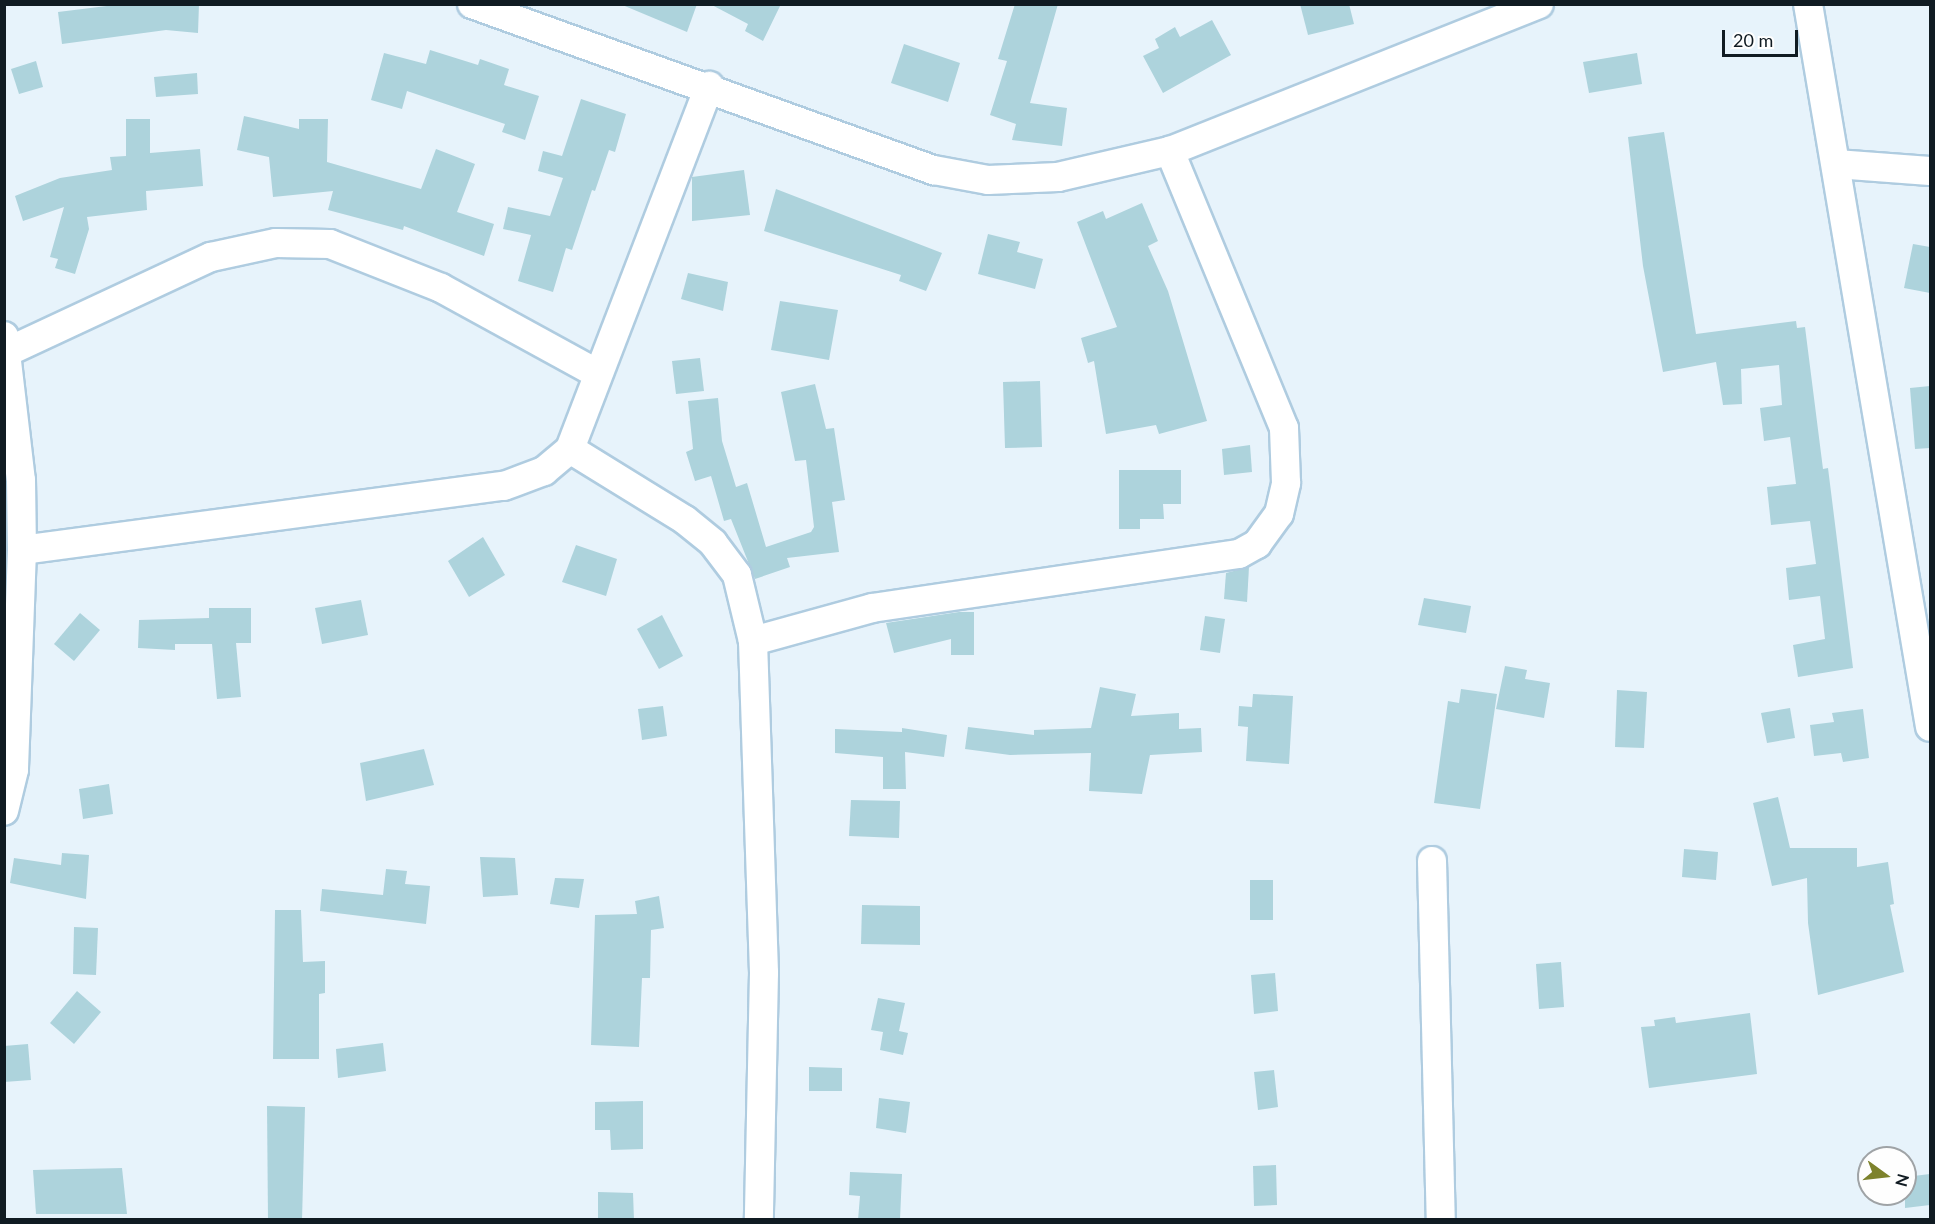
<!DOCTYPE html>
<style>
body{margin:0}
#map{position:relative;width:1935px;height:1224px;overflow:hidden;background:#e7f3fb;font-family:Lato,sans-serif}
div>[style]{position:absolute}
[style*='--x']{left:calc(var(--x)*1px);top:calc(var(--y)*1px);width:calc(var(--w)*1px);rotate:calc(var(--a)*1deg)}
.building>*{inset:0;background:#add3dc}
.roads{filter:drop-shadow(2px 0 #afcce0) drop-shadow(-2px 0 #afcce0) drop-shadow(0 2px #afcce0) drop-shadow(0 -2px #afcce0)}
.minor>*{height:28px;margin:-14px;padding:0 14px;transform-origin:14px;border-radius:14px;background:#fff}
span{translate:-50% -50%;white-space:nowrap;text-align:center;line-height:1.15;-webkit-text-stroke:5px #fefefe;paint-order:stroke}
.frame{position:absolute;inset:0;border:6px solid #101b22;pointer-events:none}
.north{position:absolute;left:1857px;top:1146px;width:60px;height:60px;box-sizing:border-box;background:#fefefe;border:2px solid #9fa3a6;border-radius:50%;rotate:105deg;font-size:16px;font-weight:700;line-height:24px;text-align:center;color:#101b22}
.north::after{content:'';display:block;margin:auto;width:21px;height:27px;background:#7d822c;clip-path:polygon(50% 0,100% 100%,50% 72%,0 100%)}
.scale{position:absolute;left:1722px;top:30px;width:76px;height:27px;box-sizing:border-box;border:3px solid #101b22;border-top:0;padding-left:8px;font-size:18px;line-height:21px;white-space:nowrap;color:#101b22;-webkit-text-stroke:4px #fefefe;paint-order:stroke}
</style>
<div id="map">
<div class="building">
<i style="clip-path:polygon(123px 4px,199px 4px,198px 33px,166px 30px,62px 44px,58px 12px)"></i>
<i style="clip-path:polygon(620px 4px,697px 4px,687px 32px)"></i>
<i style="clip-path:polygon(710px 4px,781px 4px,763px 41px,745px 31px,748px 24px)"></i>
<i style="clip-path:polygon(1015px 4px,1058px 4px,1030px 103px,1067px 108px,1062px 146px,1012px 140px,1016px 124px,990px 115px,1007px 61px,998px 59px)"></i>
<i style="clip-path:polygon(1300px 4px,1349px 4px,1354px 24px,1308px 35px)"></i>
<i style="clip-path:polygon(1212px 20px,1231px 55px,1163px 93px,1143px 56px,1159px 48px,1155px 39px,1175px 27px,1180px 37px)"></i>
<i style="clip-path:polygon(904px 44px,960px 63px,948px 102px,891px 83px)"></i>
<i style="clip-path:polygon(430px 50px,478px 65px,480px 59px,509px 69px,504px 85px,539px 96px,525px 140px,502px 132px,505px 124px,407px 91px,402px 109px,371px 100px,384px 53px,426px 64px)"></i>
<i style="clip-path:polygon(1637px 53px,1642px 84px,1589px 93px,1583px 62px)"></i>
<i style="clip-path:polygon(36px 61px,43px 87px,19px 94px,11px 69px)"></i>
<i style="clip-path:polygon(197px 73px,198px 94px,156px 97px,154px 77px)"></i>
<i style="clip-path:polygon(581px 99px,626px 114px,615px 152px,609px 150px,595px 191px,592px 190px,572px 250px,566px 248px,553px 292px,518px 281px,531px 235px,503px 229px,508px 207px,550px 216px,563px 178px,538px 171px,543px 151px,562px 156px)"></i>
<i style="clip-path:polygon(244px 116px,299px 129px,299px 119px,328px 119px,327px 162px,421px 189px,436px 149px,475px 164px,457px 212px,494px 224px,484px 256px,404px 226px,403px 230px,328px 210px,333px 191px,273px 197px,269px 157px,237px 150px)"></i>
<i style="clip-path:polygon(126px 119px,150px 119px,150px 153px,200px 149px,203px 186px,146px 191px,147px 210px,87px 217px,89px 229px,75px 274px,55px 268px,58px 259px,50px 257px,64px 207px,23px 221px,15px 196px,60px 178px,112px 170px,110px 157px,126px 156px)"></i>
<i style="clip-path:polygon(1664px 132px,1696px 334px,1796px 321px,1797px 328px,1805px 327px,1823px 469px,1828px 468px,1853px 668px,1798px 677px,1793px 645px,1825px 639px,1820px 596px,1789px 600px,1786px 568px,1816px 564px,1810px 521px,1771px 525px,1767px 487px,1796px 484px,1790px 437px,1764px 441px,1760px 408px,1782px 405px,1779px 365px,1741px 369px,1742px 404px,1723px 405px,1716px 362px,1663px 372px,1643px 266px,1628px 137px)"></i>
<i style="clip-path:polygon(744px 170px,750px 215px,692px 221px,692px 177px)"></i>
<i style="clip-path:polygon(776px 189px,942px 253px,926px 291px,899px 281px,901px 275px,764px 231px)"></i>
<i style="clip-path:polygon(1142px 203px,1158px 241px,1148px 246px,1168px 291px,1207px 421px,1159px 434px,1156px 425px,1106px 434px,1094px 361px,1088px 363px,1081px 338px,1117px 327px,1077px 222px,1103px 211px,1106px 219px)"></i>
<i style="clip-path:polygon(988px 234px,1020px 242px,1017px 252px,1043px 259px,1035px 289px,978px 274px)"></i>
<i style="clip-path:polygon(1913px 244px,1930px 247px,1930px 293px,1904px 288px)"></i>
<i style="clip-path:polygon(688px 273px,728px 282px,723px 311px,681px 299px)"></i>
<i style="clip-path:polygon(780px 301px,838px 310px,829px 360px,771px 350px)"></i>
<i style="clip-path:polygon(700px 358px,704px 391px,676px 394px,672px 361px)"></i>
<i style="clip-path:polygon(1040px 381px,1042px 447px,1005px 448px,1003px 382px)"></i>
<i style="clip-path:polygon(815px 384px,826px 429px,834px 428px,843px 487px,845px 500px,832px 502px,839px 552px,787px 558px,790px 567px,755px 579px,731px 519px,724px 521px,711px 476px,695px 481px,686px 452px,693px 449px,688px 401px,718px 398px,722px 441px,736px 487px,747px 483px,766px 547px,811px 532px,814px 527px,806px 460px,795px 461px,781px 392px)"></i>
<i style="clip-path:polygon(1930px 386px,1930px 448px,1915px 449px,1910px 388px)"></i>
<i style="clip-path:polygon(1250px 445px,1252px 472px,1224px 475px,1222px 449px)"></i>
<i style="clip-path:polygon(1119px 470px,1181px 470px,1181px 504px,1163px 504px,1164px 519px,1140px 519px,1140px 529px,1119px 529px)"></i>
<i style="clip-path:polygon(483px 537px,505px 575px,469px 597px,448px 561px)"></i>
<i style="clip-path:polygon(576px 545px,617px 559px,606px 596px,562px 582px)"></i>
<i style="clip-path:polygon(1249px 567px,1247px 602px,1224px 599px,1226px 573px)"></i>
<i style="clip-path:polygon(1424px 598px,1471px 606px,1466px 633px,1418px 625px)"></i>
<i style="clip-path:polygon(361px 600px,368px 635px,322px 644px,315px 608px)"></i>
<i style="clip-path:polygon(209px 608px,251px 608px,251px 643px,236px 643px,241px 697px,217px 699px,212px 644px,175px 644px,175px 650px,138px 648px,139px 620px,209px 618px)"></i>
<i style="clip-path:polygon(959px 612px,974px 612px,974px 655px,951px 655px,951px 639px,894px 653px,886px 623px)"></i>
<i style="clip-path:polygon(80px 613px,100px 630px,74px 661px,54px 644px)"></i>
<i style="clip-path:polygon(662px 615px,683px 656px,659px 669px,637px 629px)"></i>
<i style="clip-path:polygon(1205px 616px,1225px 619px,1220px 653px,1200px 650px)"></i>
<i style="clip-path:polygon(1505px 666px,1527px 670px,1525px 679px,1550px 683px,1544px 718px,1496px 709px)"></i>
<i style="clip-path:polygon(1100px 687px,1136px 694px,1131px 716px,1179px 713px,1179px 729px,1201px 728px,1202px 752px,1150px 755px,1142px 794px,1089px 791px,1091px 753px,1010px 755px,965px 749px,968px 727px,1034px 735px,1034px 730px,1091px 728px)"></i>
<i style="clip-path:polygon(1461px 689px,1497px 694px,1480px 809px,1434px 803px,1448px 701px,1459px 703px)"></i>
<i style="clip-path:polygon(1617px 690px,1647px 692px,1644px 748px,1615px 747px)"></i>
<i style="clip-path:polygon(1253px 694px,1293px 696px,1289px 764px,1246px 761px,1248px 727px,1238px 726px,1239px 706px,1252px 707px)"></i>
<i style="clip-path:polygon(663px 706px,667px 736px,642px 740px,638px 709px)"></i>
<i style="clip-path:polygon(1790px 708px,1795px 738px,1767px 743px,1761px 713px)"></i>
<i style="clip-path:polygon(1863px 709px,1869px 758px,1843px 762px,1841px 753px,1814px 756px,1810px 725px,1834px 722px,1832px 713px)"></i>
<i style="clip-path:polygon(902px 728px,947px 735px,944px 757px,905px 752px,906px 789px,883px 789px,883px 757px,835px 753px,835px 729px,902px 732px)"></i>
<i style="clip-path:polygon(424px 749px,434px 785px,366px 801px,360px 763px)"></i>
<i style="clip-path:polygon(109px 784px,113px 814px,83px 819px,79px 789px)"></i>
<i style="clip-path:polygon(1778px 797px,1790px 848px,1857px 848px,1857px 867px,1888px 862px,1894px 904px,1890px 905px,1904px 972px,1818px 995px,1808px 923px,1807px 878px,1772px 886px,1753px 803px)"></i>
<i style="clip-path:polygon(851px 800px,900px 801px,899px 838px,849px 836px)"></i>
<i style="clip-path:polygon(1684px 849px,1718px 852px,1716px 880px,1682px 877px)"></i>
<i style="clip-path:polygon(62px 853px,89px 855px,86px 899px,10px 883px,14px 858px,61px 865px)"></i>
<i style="clip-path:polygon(480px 857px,515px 858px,518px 895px,483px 897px)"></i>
<i style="clip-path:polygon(386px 869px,407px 871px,405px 884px,430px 886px,426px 924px,320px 911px,322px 889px,383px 895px)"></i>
<i style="clip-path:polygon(555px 878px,584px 879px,579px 908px,550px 904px)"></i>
<i style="clip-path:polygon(1250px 880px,1273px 880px,1273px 920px,1250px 920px)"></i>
<i style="clip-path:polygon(659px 896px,664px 928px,651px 930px,650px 978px,642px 978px,639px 1047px,591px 1045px,595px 915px,637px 914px,635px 901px)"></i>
<i style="clip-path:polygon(862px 905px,920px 906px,920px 945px,861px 944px)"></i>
<i style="clip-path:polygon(275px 910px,301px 910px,303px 962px,325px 961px,325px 993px,319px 994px,319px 1059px,273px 1059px)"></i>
<i style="clip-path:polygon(74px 927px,98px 928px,96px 975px,73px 974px)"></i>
<i style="clip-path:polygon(1561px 962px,1564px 1007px,1539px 1009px,1536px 964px)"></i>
<i style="clip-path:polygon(1275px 973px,1278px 1011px,1254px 1014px,1251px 975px)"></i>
<i style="clip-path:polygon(77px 991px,101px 1012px,74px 1044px,50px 1023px)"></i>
<i style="clip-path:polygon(878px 998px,905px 1003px,899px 1031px,908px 1033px,903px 1055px,880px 1050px,883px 1032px,871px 1030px)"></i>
<i style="clip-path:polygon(1750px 1013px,1757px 1074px,1649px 1088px,1641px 1027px,1655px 1026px,1654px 1020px,1675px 1017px,1676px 1023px)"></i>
<i style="clip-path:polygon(383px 1043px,386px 1071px,338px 1078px,336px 1049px)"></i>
<i style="clip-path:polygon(28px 1044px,31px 1080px,4px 1082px,4px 1046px)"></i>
<i style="clip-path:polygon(809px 1067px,842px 1068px,842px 1091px,809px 1091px)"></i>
<i style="clip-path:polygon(1274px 1070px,1278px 1107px,1258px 1110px,1254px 1072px)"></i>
<i style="clip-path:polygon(879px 1098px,910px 1102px,906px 1133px,876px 1128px)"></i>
<i style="clip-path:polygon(643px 1101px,643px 1149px,611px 1150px,610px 1130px,595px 1130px,595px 1102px)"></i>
<i style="clip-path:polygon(267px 1106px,305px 1107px,302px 1220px,268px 1220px)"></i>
<i style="clip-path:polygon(1276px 1165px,1277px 1205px,1254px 1206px,1253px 1166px)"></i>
<i style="clip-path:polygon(122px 1168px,127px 1214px,36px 1214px,33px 1170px)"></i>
<i style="clip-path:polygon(850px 1172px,902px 1174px,900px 1220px,858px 1220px,860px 1196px,849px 1195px)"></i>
<i style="clip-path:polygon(1930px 1174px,1930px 1205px,1905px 1208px,1905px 1177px)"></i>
<i style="clip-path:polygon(598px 1192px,633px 1193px,634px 1220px,598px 1220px)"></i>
</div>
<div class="roads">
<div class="minor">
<i style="--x:472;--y:4;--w:491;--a:19.8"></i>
<i style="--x:934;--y:170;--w:55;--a:10.5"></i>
<i style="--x:988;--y:180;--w:70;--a:-2.5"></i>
<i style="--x:1058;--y:177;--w:115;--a:-13.1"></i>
<i style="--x:1170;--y:151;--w:397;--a:-21.7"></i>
<i style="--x:1808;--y:4;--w:733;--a:80.42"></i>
<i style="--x:1836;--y:164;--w:94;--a:4.3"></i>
<i style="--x:4;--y:336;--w:145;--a:83.3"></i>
<i style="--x:21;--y:480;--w:70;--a:89.2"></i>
<i style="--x:22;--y:550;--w:220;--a:92.1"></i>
<i style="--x:14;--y:770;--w:42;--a:103.7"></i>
<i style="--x:9;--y:351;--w:223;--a:-25"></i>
<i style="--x:211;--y:257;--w:66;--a:-12.2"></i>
<i style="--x:276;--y:243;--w:54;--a:1.1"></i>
<i style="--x:330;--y:244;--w:119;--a:21.6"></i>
<i style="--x:441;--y:288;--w:177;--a:28.7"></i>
<i style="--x:570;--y:449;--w:135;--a:31.7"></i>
<i style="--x:685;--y:520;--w:36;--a:39"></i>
<i style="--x:713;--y:543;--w:40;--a:53"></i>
<i style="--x:737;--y:575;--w:68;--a:76.4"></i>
<i style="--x:753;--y:641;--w:332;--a:88.1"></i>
<i style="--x:764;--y:973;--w:247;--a:91.2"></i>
<i style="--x:22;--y:550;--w:486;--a:-7.6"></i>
<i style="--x:504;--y:486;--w:43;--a:-20.6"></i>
<i style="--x:544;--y:471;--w:34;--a:-40"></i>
<i style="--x:570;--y:449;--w:389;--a:-69"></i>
<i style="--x:753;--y:641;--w:123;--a:-15.5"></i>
<i style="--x:872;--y:608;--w:371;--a:-8.4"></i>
<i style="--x:1239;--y:554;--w:21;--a:-29"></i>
<i style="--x:1257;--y:544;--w:37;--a:-54"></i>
<i style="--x:1279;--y:514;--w:32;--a:-77"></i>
<i style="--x:1286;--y:483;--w:55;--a:-92.1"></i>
<i style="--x:1284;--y:428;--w:300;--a:-112.4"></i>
<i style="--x:1432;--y:861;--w:359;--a:88.6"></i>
</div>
</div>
<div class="frame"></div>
<div class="north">N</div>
<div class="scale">20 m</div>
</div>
